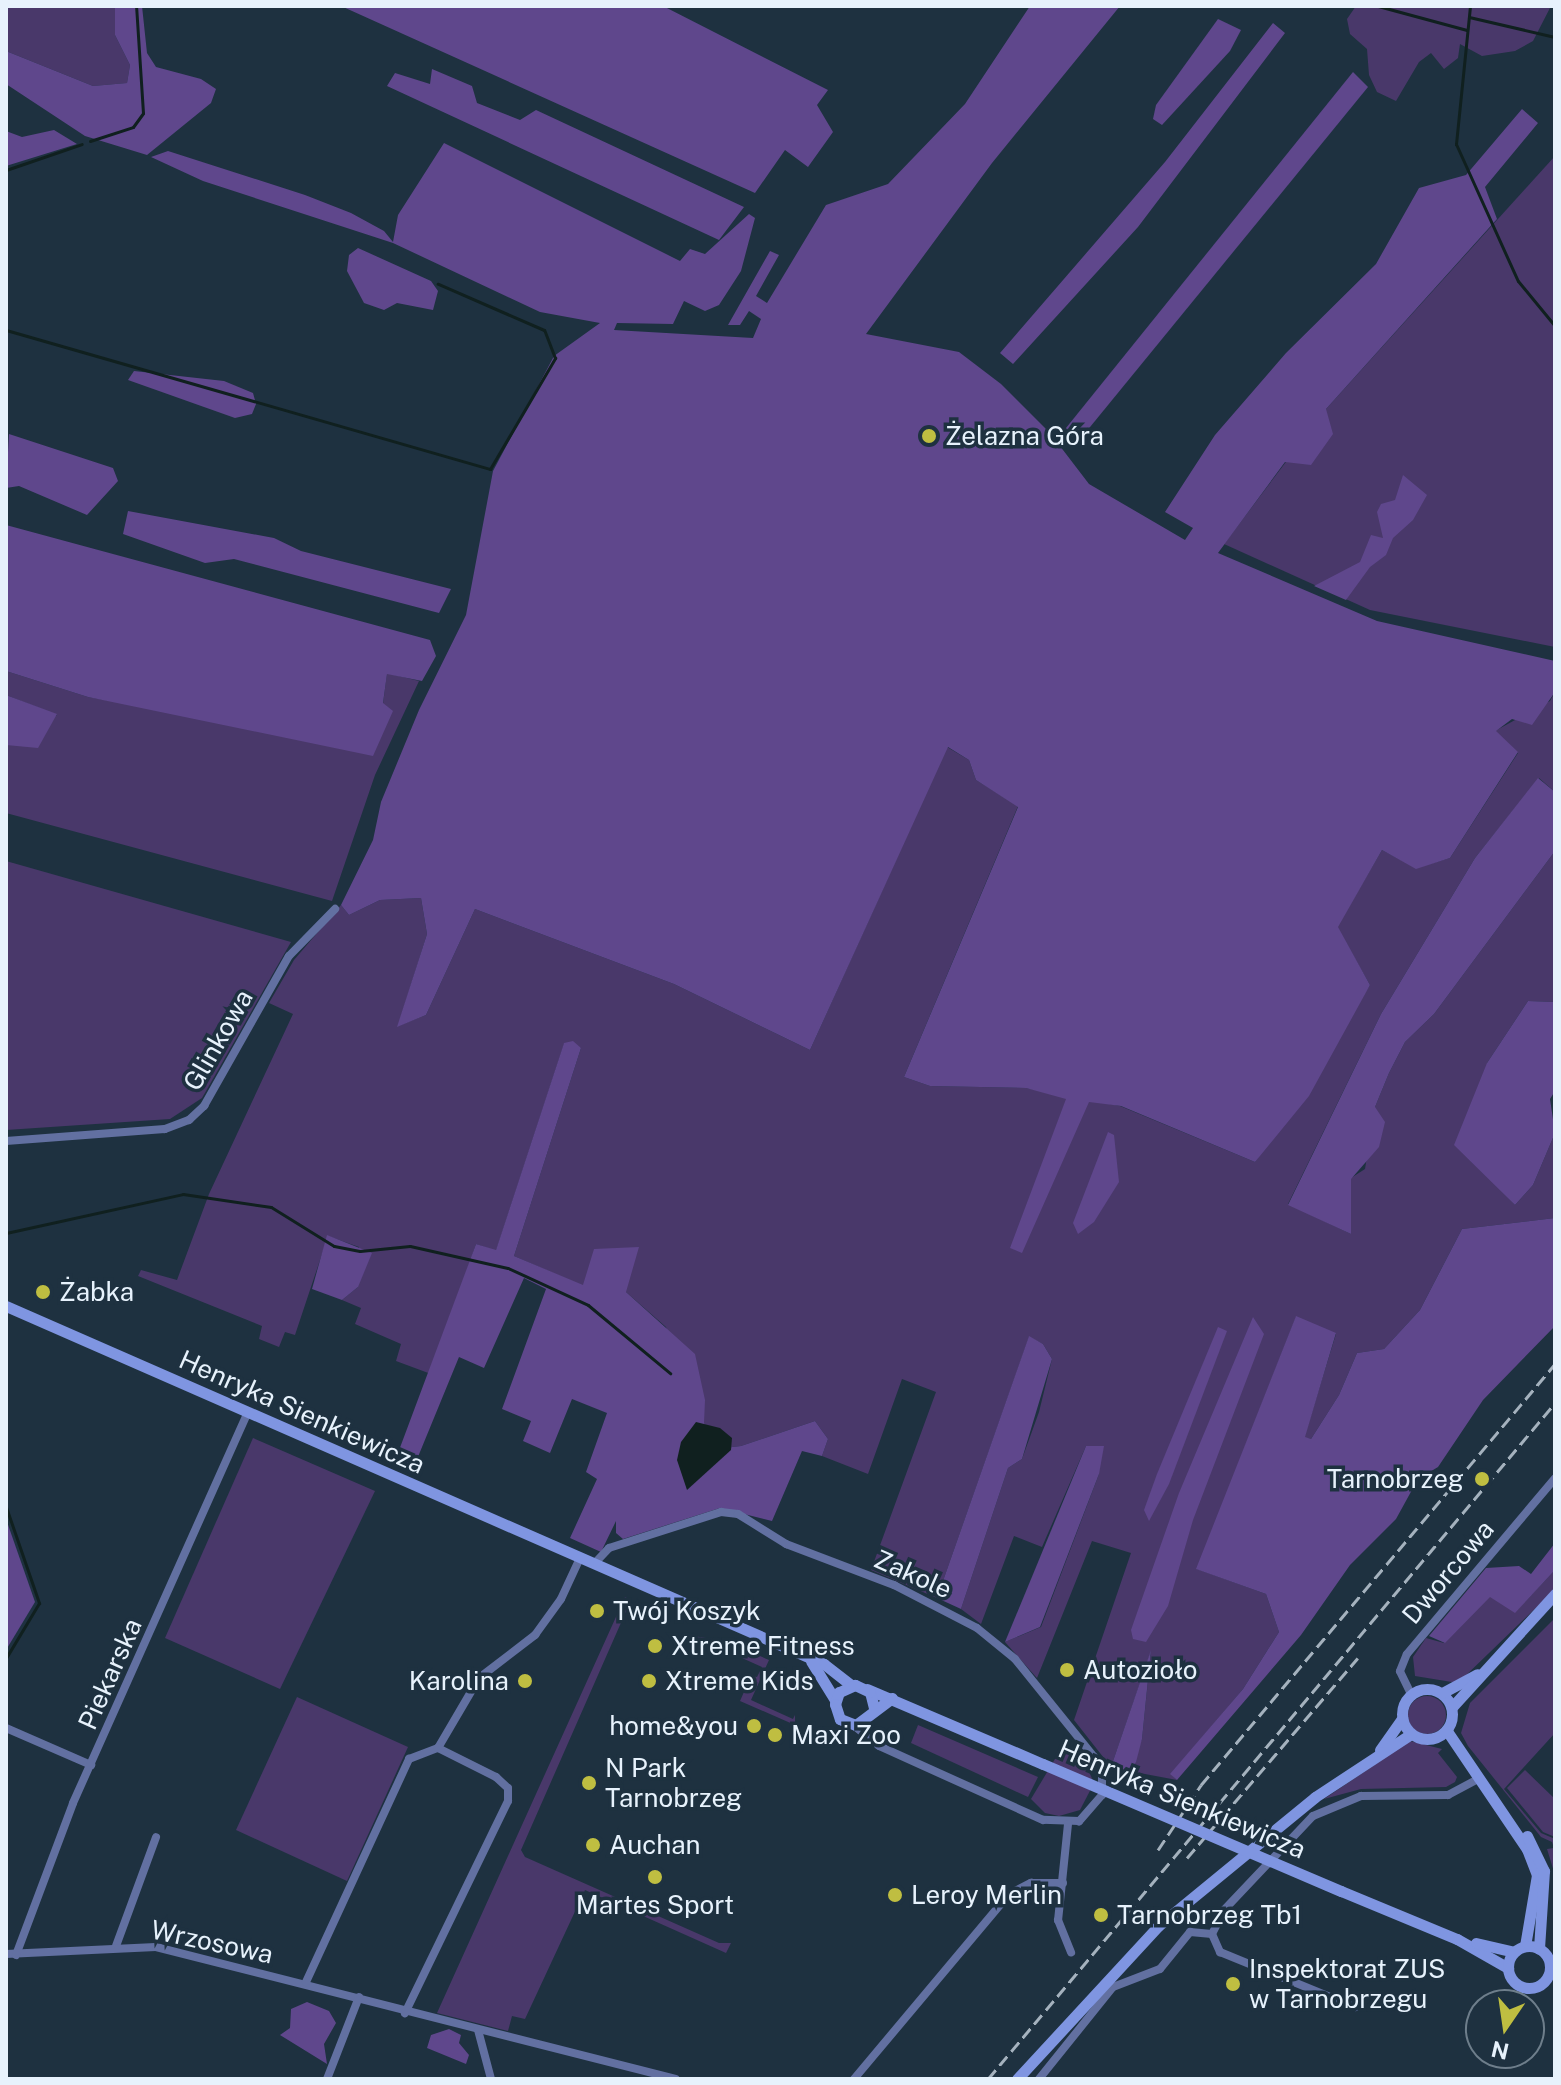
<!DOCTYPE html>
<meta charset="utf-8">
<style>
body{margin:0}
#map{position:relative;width:1561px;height:2085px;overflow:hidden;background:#1e3140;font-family:"Public Sans",sans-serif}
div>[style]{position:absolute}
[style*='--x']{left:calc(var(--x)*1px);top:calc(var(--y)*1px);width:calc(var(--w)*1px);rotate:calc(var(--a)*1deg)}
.green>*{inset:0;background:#49386a}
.round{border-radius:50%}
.forest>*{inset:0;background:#5f478c}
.water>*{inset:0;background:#10201f}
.stream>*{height:3px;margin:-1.5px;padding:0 1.5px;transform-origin:1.5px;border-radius:1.5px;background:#10201f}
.street>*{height:8px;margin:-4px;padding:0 4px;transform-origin:4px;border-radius:4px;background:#6270a1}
.secondary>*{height:11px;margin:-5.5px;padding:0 5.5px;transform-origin:5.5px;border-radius:5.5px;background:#7f95e1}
.secondary>.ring{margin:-5.5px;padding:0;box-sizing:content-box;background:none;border:11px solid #7f95e1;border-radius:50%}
.rail>*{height:3px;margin-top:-1.5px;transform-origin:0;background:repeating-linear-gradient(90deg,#a5b2be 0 12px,transparent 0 18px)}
.secondary-bridge>*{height:11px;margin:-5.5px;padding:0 5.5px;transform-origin:5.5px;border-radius:5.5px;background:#7f95e1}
.dots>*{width:22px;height:22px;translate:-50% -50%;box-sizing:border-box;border:4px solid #1e3140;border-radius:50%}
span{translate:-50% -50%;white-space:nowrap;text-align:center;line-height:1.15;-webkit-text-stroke:7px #1e3140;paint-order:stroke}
.poi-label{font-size:26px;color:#e7f2fc}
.left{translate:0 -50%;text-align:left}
.right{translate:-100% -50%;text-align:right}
.street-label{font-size:26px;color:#e7f2fc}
.frame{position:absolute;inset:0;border:8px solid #e7f2fc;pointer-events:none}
.north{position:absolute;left:1465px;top:1989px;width:80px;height:80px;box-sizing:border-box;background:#1e3140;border:2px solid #6e7e8b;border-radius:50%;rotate:193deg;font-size:22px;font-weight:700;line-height:32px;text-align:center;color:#e7f2fc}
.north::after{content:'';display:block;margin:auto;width:28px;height:36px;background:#bfbe41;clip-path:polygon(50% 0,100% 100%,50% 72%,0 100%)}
</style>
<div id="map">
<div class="green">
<i style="clip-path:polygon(6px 6px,115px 6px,115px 35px,130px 65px,127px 83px,93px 86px,6px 51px)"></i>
<i style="clip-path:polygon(1356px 6px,1551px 6px,1533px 41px,1515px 51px,1482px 56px,1460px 44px,1458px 58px,1444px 69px,1431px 53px,1419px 62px,1396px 101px,1377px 92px,1369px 75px,1367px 49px,1350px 34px,1347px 19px)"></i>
<i style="clip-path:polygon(1555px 156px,1555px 647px,1370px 610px,1224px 544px,1326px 409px)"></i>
<i style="clip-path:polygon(6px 671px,88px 697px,202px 717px,383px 704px,387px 673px,419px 681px,375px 775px,332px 901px,6px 813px,6px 745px,57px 715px,6px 695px)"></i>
<i style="clip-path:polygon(1555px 692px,1555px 792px,1539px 778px,1475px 858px,1381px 1014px,1288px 1204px,1351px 1234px,1351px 1178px,1365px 1169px,1375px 1107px,1389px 1073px,1405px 1042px,1434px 1014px,1555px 851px,1555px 1002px,1528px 1001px,1487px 1063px,1487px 1176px,1515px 1205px,1533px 1185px,1555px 1133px,1555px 1218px,1462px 1229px,1420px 1310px,1384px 1349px,1357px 1353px,1339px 1395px,1311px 1439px,1304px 1438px,1336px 1334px,1296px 1317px,1197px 1569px,1266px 1594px,1279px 1632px,1243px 1689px,1171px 1774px,1177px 1780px,1129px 1771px,1142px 1739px,1151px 1651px,1111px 1767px,1074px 1720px,1131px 1553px,1092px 1541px,1037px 1678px,1005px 1642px,1041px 1627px,1099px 1474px,1086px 1446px,1042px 1547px,1014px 1536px,981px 1624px,961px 1609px,1008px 1468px,1022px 1459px,1039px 1412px,1052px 1359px,1043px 1344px,1029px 1337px,937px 1598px,871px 1570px,936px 1392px,902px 1379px,868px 1474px,822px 1456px,828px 1439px,815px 1421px,741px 1446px,716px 1449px,701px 1442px,666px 1327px,626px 1292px,583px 1286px,514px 1256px,581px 1048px,564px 1044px,496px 1251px,476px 1244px,431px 1374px,396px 1361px,401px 1344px,355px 1324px,361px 1308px,342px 1300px,358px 1287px,359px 1247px,328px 1236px,295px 1335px,285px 1332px,279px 1347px,259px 1339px,262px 1326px,138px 1276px,141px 1270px,177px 1280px,209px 1194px,293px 1014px,269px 1003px,294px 960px,341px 905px,349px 915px,380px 900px,421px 898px,427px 934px,398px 1026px,426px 1015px,475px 909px,674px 984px,810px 1050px,947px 747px,969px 760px,976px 780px,1018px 806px,904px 1077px,930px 1086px,1026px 1088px,1120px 1106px,1255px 1162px,1370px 985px,1337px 927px,1382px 850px,1416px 868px,1450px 858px,1518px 753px,1495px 731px,1550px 701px)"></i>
<i style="clip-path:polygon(6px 861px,291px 942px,202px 1098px,170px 1119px,6px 1130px)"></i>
<i style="clip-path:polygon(253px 1438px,375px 1491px,280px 1689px,165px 1638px)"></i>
<i style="clip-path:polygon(1555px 1570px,1555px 1587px,1546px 1598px,1458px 1683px,1415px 1676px,1413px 1657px,1426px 1638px,1444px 1643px,1490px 1587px,1518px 1609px)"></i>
<i style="clip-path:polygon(625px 1597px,631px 1600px,521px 1850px,525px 1857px,719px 1943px,731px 1943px,726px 1953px,585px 1890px,525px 2019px,512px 2016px,508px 2031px,437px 2013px)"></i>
<i style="clip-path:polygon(1555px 1618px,1555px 1733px,1504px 1789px,1541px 1833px,1555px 1839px,1555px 1875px,1547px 1849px,1554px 1848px,1552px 1842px,1541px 1837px,1468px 1746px,1461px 1733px,1470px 1703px)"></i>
<i style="clip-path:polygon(693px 1636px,726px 1641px,769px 1660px,751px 1700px,793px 1719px,795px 1715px,795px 1725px,740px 1701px,751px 1676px,757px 1677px,762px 1667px)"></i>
<i class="round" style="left:1408px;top:1696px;width:38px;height:38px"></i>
<i style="clip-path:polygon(297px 1697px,408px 1747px,347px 1881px,236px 1830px)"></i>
<i style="clip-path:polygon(918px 1725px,1038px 1777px,1028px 1797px,911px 1743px)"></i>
<i style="clip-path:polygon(1410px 1741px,1442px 1749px,1438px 1753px,1457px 1777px,1455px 1782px,1446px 1787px,1361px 1789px,1324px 1799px)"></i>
<i style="clip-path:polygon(1061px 1749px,1079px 1749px,1094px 1783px,1080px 1810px,1059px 1816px,1045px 1813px,1031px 1799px)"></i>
<i style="clip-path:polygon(1525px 1770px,1555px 1799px,1555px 1837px,1543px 1832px,1507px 1788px)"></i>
</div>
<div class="forest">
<i style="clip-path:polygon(115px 6px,142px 6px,147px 53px,156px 67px,201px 79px,216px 89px,211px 103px,147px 155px,85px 136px,6px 84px,6px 51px,93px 86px,127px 83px,130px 65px,115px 35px)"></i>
<i style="clip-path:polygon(341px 6px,663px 6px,828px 90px,817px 105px,833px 132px,808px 167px,785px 150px,755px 193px)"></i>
<i style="clip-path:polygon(1030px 6px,1120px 6px,992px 163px,866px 334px,959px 352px,1001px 384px,1050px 433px,1089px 484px,1185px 540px,1193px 528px,1165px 512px,1215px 435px,1286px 353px,1376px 264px,1419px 188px,1466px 175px,1522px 109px,1538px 123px,1485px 187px,1497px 219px,1326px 409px,1333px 434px,1311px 465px,1285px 462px,1218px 553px,1377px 621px,1555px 661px,1555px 692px,1532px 725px,1512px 719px,1496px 731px,1518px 752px,1450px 858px,1416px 869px,1382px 850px,1338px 927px,1370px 985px,1309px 1096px,1255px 1162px,1121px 1106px,1089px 1102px,1022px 1253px,1010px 1248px,1066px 1099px,1026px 1088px,930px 1086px,904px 1077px,1018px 807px,976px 780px,969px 760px,948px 747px,810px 1050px,674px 984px,475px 909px,426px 1015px,397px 1027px,427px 934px,421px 898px,380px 900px,349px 915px,341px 905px,373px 840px,381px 802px,419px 710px,466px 615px,493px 471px,554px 356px,600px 323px,540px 312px,393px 243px,203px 181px,151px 157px,168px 151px,305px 195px,351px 213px,384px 231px,393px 242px,398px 215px,444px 143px,680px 261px,690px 249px,705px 254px,749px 214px,755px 218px,741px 271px,719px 305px,705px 311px,684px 301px,673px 324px,617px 323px,614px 330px,753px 338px,761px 319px,749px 311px,740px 325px,728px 325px,770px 251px,779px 255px,756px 296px,767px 303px,826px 205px,888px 184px,965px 104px)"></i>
<i style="clip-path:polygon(1218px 19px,1241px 30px,1230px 51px,1162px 125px,1153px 119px,1156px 105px)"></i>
<i style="clip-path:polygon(1273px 23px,1285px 33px,1138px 227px,1013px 364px,1000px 353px,1165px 162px)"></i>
<i style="clip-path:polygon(432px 69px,472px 86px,477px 103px,520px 120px,536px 110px,744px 207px,719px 240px,387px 86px,395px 73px,430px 84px)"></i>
<i style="clip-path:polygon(1353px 72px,1368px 87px,1077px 443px,1066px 428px)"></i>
<i style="clip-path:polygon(54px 130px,77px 144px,6px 166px,6px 131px,22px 137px)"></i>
<i style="clip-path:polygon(358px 248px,431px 281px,438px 291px,433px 310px,397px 303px,384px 310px,364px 303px,347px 271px,349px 255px)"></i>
<i style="clip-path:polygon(134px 371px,224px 381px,253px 393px,256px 404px,252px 414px,235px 418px,128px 380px)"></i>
<i style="clip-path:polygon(9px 434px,113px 468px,118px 481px,87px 515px,19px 486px,6px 488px)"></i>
<i style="clip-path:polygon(1403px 475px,1427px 495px,1413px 520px,1393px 538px,1386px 555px,1370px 567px,1346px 600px,1314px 586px,1360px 562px,1371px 535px,1383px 538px,1377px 512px,1381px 504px,1395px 500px)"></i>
<i style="clip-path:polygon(128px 511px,274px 538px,301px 551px,451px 589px,439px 613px,234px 559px,205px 563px,123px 534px)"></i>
<i style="clip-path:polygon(6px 525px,430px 640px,436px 656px,422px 681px,387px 674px,383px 703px,393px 711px,373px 756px,88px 697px,6px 671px)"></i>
<i style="clip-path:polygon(6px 695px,57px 714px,38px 748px,6px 745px)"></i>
<i style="clip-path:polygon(1538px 778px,1555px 792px,1555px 851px,1434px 1014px,1405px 1042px,1389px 1073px,1375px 1107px,1385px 1122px,1379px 1147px,1351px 1179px,1351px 1234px,1288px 1205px,1381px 1014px,1475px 858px)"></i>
<i style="clip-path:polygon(1528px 1001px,1555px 1002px,1555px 1091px,1550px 1099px,1555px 1133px,1533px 1185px,1515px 1205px,1454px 1145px,1487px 1063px)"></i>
<i style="clip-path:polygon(573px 1041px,581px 1048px,514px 1256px,583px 1285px,594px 1249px,639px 1247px,626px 1292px,695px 1354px,705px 1400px,704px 1423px,716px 1449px,741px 1446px,815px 1421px,828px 1439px,822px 1456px,802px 1451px,772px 1521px,720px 1508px,623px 1539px,616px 1533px,616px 1521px,601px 1552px,570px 1538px,597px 1479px,586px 1472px,607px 1413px,572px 1399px,550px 1453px,523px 1441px,531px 1421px,502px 1409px,546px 1289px,524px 1278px,484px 1368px,459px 1357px,413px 1469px,395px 1461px,476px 1244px,496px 1250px,564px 1043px)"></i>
<i style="clip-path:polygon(1108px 1132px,1114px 1135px,1119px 1182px,1094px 1222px,1078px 1234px,1073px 1223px)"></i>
<i style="clip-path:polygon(1555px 1218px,1555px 1326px,1483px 1400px,1438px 1467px,1418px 1479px,1396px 1519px,1350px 1565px,1301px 1635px,1177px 1780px,1170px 1774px,1243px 1689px,1279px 1632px,1266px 1594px,1196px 1569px,1296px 1316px,1336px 1333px,1305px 1437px,1311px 1439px,1339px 1395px,1357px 1353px,1384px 1349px,1420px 1310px,1462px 1229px)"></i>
<i style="clip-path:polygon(327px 1235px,372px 1253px,358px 1287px,342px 1300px,312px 1289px)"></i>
<i style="clip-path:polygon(1253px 1317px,1264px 1334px,1193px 1520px,1168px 1606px,1146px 1642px,1133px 1639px,1131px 1630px,1179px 1493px)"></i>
<i style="clip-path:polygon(1218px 1327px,1227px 1331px,1169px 1484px,1149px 1521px,1144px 1510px,1157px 1474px)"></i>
<i style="clip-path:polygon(1029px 1336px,1043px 1344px,1052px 1359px,1022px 1459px,1008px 1468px,961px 1609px,937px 1598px)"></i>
<i style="clip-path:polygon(1086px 1446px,1104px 1446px,1099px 1474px,1040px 1627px,1005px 1642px)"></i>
<i style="clip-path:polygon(6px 1519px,35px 1602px,6px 1650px)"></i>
<i style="clip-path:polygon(1555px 1543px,1555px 1570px,1515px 1613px,1490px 1597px,1445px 1643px,1429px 1636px,1486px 1568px,1519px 1566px,1531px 1574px)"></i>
<i style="clip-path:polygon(1151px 1650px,1142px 1739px,1136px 1762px,1129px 1771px,1119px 1772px,1111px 1767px)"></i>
<i style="clip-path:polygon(307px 2002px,329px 2011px,336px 2023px,324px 2044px,327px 2064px,280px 2035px,290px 2028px,291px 2009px)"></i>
<i style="clip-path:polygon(449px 2029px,461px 2035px,459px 2043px,469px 2055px,466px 2064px,427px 2048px,431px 2035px)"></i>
</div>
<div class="water">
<i style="clip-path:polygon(696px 1422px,720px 1428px,732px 1438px,731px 1450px,687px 1490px,677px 1460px,681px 1442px)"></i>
</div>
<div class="stream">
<i style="--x:1378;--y:6;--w:92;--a:15.1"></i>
<i style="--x:1470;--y:6;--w:139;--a:95.8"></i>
<i style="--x:1456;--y:144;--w:150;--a:65.7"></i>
<i style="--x:1518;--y:281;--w:58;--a:50.6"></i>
<i style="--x:1469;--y:17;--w:88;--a:13.1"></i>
<i style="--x:90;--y:141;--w:45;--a:-18"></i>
<i style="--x:133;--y:127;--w:17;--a:-54"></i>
<i style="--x:143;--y:113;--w:107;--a:-93.7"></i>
<i style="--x:6;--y:170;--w:80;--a:-18.9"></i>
<i style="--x:6;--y:330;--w:504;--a:16.02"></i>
<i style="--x:490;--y:469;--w:129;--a:-59.6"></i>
<i style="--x:555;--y:358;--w:30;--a:-111"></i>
<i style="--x:544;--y:330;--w:116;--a:-156.5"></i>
<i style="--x:6;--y:1233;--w:181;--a:-12.4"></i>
<i style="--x:183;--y:1194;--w:89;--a:8.4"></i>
<i style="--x:271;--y:1207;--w:74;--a:31.8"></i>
<i style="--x:334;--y:1246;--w:26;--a:11"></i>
<i style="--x:360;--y:1251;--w:50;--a:-5.7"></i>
<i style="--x:410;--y:1246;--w:100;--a:12.7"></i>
<i style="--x:508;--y:1268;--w:88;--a:24.8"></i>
<i style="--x:588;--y:1305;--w:107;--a:39.7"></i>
<i style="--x:6;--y:1507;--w:102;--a:71"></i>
<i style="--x:39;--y:1603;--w:64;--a:121"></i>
</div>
<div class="street">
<i style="--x:6;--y:1141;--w:159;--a:-4.3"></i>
<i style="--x:165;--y:1129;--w:26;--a:-21"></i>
<i style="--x:189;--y:1120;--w:21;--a:-43"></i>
<i style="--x:204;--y:1106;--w:172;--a:-60.5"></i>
<i style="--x:289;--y:956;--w:66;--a:-45.6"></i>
<i style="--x:594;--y:1564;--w:22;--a:-47"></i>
<i style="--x:609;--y:1548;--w:118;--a:-17.8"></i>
<i style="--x:721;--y:1512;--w:17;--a:7"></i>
<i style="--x:738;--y:1514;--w:57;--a:32"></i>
<i style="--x:786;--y:1544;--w:116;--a:20.8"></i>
<i style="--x:894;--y:1585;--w:93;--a:27.4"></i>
<i style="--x:977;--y:1628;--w:49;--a:39.2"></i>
<i style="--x:1015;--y:1659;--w:126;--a:51.1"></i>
<i style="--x:1094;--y:1757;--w:19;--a:65"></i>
<i style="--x:1102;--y:1774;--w:21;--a:90"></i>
<i style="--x:1102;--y:1795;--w:35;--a:131"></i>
<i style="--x:1079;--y:1821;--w:36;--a:-178"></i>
<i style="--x:1043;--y:1820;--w:180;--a:-155.7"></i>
<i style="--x:879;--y:1746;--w:35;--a:-141"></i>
<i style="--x:1411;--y:1694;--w:25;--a:-116"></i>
<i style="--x:1400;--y:1671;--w:18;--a:-68"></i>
<i style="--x:1407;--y:1654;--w:230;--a:-49.9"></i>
<i style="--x:6;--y:1728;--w:93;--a:23.5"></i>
<i style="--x:438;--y:1748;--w:81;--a:-59.6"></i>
<i style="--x:479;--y:1678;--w:71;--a:-37.5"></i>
<i style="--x:535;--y:1635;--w:44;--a:-54.2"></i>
<i style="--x:561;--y:1599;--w:45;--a:-65.1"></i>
<i style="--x:1068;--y:1824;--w:97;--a:95.9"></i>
<i style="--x:1058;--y:1920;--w:35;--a:68"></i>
<i style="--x:1212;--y:1934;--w:20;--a:66"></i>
<i style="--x:1220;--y:1952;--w:146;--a:22.2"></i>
<i style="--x:116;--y:1946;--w:116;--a:-69.8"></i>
<i style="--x:6;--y:1954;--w:150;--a:-2.7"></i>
<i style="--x:156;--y:1947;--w:536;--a:14.24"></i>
<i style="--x:16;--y:1955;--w:162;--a:-69.4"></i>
<i style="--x:73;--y:1803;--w:428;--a:-65.9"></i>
<i style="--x:306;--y:1982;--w:246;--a:-65.2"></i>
<i style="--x:409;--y:1759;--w:31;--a:-21"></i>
<i style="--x:438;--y:1748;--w:65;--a:26.6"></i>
<i style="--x:496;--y:1777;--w:16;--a:43"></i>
<i style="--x:508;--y:1788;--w:13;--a:90"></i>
<i style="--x:508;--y:1801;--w:236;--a:115.9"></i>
<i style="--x:478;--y:2030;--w:51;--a:75.1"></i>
<i style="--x:327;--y:2079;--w:88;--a:-68.7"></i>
<i style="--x:854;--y:2079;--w:241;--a:-50"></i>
<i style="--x:1009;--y:1894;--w:25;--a:-27"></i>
<i style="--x:1031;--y:1883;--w:32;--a:0"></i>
<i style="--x:1039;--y:2079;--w:118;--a:-51.2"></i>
<i style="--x:1113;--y:1987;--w:50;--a:-21"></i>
<i style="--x:1160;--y:1969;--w:48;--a:-51"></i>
<i style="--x:1190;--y:1932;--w:22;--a:5"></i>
<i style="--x:1212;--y:1934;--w:27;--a:-63"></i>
<i style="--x:1224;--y:1910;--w:129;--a:-46.6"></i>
<i style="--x:1313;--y:1816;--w:52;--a:-22.6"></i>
<i style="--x:1361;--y:1796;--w:87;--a:-0.7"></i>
<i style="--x:1448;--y:1795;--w:34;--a:-28"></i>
</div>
<div class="secondary">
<i style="--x:6;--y:1306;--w:893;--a:23.64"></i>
<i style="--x:824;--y:1664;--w:34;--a:38"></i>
<i style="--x:811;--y:1661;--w:46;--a:58.4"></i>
<i class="ring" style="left:1402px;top:1689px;width:39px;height:39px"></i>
<i style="--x:867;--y:1689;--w:191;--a:23.1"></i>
<i style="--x:1442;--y:1693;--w:40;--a:-28"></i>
<i style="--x:1452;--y:1707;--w:153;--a:-47.7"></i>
<i style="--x:874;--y:1708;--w:16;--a:-104"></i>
<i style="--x:870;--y:1692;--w:17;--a:-155"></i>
<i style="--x:855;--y:1685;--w:17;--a:156"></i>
<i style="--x:839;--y:1692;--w:13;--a:108"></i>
<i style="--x:835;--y:1704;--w:16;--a:72"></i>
<i style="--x:840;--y:1719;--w:17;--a:21"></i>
<i style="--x:856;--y:1725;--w:45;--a:-36.9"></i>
<i style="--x:1447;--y:1731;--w:143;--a:55.9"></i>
<i style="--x:1527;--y:1849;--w:28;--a:69"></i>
<i style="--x:1537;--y:1875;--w:72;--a:99.6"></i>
<i style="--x:1380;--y:1750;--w:39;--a:-55"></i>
<i style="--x:1527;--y:1836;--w:39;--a:64"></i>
<i style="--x:1544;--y:1871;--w:78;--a:93.7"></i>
<i style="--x:1341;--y:1891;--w:126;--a:22.5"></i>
<i style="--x:1457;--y:1939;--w:59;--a:29.6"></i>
<i style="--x:1476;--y:1943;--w:39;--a:13"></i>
<i class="ring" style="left:1508px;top:1946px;width:31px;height:31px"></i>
<i style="--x:1017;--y:2079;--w:208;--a:-47.3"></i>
<i style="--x:1158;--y:1926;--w:203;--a:-39.4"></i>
<i style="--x:1315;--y:1797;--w:115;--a:-33.3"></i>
</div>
<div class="rail">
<i style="--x:1158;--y:1850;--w:78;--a:-56.5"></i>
<i style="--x:1201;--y:1785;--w:550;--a:-49.94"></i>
<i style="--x:1187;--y:1858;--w:263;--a:-49.5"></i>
<i style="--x:988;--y:2079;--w:882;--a:-50.01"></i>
</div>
<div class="secondary-bridge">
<i style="--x:1043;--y:1764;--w:324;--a:23.1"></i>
</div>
<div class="dots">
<i style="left:929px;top:436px;background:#bfbe41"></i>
<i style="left:43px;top:1292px;background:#bfbe41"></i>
<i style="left:1482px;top:1479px;background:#bfbe41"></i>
<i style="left:597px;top:1611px;background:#bfbe41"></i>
<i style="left:655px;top:1646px;background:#bfbe41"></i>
<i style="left:1067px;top:1670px;background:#bfbe41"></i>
<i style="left:525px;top:1681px;background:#bfbe41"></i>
<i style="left:649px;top:1681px;background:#bfbe41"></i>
<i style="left:754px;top:1726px;background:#bfbe41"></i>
<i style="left:775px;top:1735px;background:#bfbe41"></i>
<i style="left:589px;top:1783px;background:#bfbe41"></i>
<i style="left:593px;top:1845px;background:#bfbe41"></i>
<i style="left:655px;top:1877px;background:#bfbe41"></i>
<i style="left:895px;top:1895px;background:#bfbe41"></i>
<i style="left:1101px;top:1915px;background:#bfbe41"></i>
<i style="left:1233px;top:1984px;background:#bfbe41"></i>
</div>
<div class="poi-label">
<span class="left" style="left:945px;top:436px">Żelazna Góra</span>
<span class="left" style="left:59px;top:1292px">Żabka</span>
<span class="right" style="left:1464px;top:1479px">Tarnobrzeg</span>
<span class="left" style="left:613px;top:1611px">Twój Koszyk</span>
<span class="left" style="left:671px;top:1646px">Xtreme Fitness</span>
<span class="left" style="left:1083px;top:1670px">Autozioło</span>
<span class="right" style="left:509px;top:1681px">Karolina</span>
<span class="left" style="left:665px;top:1681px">Xtreme Kids</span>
<span class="right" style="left:738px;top:1726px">home&amp;you</span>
<span class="left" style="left:791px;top:1735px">Maxi Zoo</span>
<span class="left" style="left:605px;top:1783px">N Park<br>Tarnobrzeg</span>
<span class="left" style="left:609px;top:1845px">Auchan</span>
<span class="left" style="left:911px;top:1895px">Leroy Merlin</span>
<span style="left:655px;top:1905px">Martes Sport</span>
<span class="left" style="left:1117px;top:1915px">Tarnobrzeg Tb1</span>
<span class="left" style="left:1249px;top:1984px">Inspektorat ZUS<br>w Tarnobrzegu</span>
</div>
<div class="street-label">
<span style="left:218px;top:1040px;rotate:-60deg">Glinkowa</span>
<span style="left:302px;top:1412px;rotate:24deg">Henryka Sienkiewicza</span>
<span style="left:1448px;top:1572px;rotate:-50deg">Dworcowa</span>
<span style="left:913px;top:1574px;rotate:24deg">Zakole</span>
<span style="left:110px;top:1674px;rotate:-66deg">Piekarska</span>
<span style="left:1182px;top:1799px;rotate:23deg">Henryka Sienkiewicza</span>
<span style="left:212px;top:1942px;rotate:12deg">Wrzosowa</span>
</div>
<div class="frame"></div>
<div class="north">N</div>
</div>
